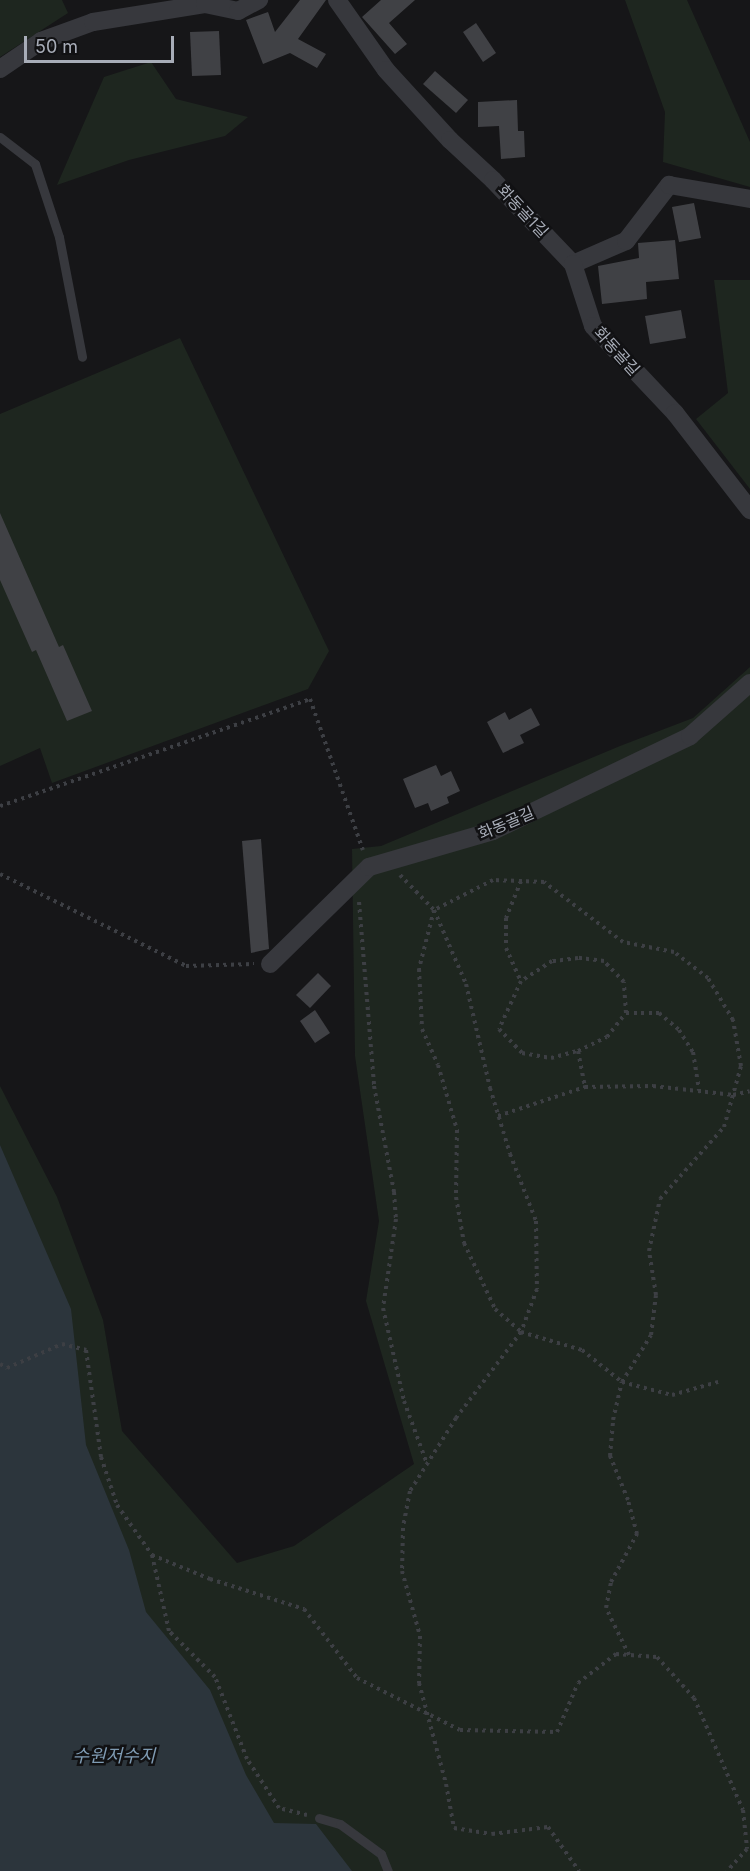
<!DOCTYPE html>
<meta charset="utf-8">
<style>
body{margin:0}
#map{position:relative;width:750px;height:1871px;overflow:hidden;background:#161618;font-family:Inter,"Noto Sans KR",sans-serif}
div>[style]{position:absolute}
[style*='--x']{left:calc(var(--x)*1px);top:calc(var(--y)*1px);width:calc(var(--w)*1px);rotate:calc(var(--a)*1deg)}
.green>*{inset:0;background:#1e261f}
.water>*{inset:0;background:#2c353c}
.building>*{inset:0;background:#404145}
.path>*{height:4px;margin-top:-2px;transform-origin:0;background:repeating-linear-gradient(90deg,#3d3f44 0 3px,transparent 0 7.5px)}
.service>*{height:9px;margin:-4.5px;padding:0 4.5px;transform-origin:4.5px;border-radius:4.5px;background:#37383d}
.minor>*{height:18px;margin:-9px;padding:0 9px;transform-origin:9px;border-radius:9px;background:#37383d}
span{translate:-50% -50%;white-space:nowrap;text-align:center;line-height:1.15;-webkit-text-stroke:5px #111113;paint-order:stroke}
.street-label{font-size:16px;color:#a8adb8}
.water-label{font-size:18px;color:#7f9bb3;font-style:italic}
.scale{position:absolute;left:24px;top:36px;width:150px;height:27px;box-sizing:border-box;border:3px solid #a8adb8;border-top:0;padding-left:8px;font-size:18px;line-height:21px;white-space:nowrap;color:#a8adb8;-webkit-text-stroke:4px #111113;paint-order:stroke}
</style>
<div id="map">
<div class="green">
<i style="clip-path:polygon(0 0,62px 0,68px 13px,0 57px)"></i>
<i style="clip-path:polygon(625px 0,687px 0,750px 142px,750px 187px,663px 162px,665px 112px)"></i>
<i style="clip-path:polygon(151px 62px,176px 99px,248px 117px,225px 136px,129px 160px,57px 185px,104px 77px)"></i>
<i style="clip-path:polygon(714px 280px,750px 280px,750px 489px,696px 419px,728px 393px)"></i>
<i style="clip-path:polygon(180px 338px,329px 651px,308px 689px,52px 783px,40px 748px,0 766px,0 414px)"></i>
<i style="clip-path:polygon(750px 667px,750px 1871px,0 1871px,0 1086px,57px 1197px,103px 1320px,122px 1431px,237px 1563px,294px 1546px,414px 1464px,366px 1301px,379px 1221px,355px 1056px,352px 849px,381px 846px,620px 746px,693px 718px)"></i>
</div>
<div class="water">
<i style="clip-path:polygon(0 1145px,71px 1309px,86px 1445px,129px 1550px,146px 1612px,210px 1690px,246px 1775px,274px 1823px,316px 1824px,352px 1871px,0 1871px)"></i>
</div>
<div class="building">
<i style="clip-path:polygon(300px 0,326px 0,298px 39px,326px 54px,317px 68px,290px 53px,263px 64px,246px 20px,268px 12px,275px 32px)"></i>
<i style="clip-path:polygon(381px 0,415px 0,389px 23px,407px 44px,395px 54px,362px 17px)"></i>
<i style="clip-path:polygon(476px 23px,496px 53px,483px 62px,463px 32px)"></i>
<i style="clip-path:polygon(219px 31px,221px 75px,192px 76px,190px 32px)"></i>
<i style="clip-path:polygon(435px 71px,468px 100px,456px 113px,423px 84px)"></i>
<i style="clip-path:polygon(517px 100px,518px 131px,524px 131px,525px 157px,501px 159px,499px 126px,478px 127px,478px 102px)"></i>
<i style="clip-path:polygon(694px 203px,701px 238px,679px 242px,672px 207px)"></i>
<i style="clip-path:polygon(675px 240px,679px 279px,646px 282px,647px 299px,602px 304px,598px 266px,639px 258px,638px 243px)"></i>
<i style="clip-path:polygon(681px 310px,686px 338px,650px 344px,645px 316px)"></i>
<i style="clip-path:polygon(0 513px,59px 647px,63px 645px,92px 711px,67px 721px,36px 650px,32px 652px,0 580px)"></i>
<i style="clip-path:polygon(531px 708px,540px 725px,520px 735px,524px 743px,503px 753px,487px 722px,505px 712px,509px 720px)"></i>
<i style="clip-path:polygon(436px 765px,441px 776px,451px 771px,460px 791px,447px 797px,449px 803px,431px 811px,428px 803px,415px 808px,403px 779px)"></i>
<i style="clip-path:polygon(261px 839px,269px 949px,251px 953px,242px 841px)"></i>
<i style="clip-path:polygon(318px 973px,331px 986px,310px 1008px,296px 995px)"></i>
<i style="clip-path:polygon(315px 1010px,330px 1033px,315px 1043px,300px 1021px)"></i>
</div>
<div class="path">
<i style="--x:0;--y:806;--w:328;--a:-19"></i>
<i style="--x:310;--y:699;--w:160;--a:70.7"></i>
<i style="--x:0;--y:874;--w:208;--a:26.3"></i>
<i style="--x:186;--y:966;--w:68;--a:-1.7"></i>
<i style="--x:400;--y:875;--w:49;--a:45.8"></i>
<i style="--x:434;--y:910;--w:81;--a:66.6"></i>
<i style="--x:466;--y:984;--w:107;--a:77"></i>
<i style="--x:490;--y:1088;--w:69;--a:73.1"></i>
<i style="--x:510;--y:1154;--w:72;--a:68.8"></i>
<i style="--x:536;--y:1221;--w:68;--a:89.2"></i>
<i style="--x:537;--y:1289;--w:46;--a:110.4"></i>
<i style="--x:521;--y:1332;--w:108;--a:127.1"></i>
<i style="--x:456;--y:1418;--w:86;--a:122.2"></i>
<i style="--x:410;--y:1491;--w:38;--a:101"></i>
<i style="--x:403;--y:1528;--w:43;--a:91.3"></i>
<i style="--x:402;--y:1571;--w:67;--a:74.5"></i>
<i style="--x:420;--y:1636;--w:47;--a:91.2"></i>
<i style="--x:419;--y:1683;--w:105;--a:75"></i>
<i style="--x:446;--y:1784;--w:45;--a:79.7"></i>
<i style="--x:454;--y:1828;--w:38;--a:9"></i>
<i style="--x:492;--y:1834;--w:56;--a:-7.1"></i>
<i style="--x:548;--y:1827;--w:54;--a:54.8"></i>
<i style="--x:521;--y:881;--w:40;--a:112"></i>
<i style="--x:506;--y:918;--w:30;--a:90"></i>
<i style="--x:506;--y:948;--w:36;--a:66"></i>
<i style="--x:521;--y:981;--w:53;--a:114.6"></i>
<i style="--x:499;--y:1029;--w:33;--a:46"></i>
<i style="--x:522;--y:1053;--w:29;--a:10"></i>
<i style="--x:551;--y:1058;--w:28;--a:-15"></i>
<i style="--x:578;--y:1051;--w:32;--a:-26"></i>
<i style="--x:607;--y:1037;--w:31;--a:-52"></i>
<i style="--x:626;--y:1013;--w:31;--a:-94"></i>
<i style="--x:624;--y:982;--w:29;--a:-134"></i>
<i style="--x:604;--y:961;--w:26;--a:-173"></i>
<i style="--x:578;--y:958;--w:26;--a:173"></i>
<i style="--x:552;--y:961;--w:37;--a:147"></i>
<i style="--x:359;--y:902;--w:185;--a:85.3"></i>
<i style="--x:374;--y:1086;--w:108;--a:79.3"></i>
<i style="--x:394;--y:1192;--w:27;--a:86"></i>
<i style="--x:396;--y:1219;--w:90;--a:98.3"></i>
<i style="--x:383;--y:1308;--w:95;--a:77.3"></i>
<i style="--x:404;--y:1401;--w:67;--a:69.9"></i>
<i style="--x:626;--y:1013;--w:33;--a:0"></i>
<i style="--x:659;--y:1013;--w:26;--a:40"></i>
<i style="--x:679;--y:1030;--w:26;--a:58"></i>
<i style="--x:693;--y:1052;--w:39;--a:81"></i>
<i style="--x:578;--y:1051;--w:37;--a:79"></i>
<i style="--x:498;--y:1116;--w:92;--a:-18.4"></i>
<i style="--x:585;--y:1087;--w:68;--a:-0.8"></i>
<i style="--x:653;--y:1086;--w:81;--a:6.4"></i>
<i style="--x:733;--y:1095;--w:17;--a:-13"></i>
<i style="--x:0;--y:1364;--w:8;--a:30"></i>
<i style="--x:7;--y:1368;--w:60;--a:-23.6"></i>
<i style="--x:62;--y:1344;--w:25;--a:14"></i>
<i style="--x:86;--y:1350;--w:108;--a:82"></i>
<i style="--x:101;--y:1457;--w:51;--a:71.6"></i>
<i style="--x:117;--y:1505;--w:61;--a:55"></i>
<i style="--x:629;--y:1655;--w:52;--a:-116.1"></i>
<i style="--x:606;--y:1608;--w:26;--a:-79"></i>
<i style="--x:611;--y:1582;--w:55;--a:-61.6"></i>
<i style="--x:637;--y:1534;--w:35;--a:-105"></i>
<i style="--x:628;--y:1500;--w:48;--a:-112.2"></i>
<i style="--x:610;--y:1456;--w:36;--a:-85"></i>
<i style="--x:613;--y:1420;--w:39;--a:-77"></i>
<i style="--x:622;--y:1382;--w:55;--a:-58.3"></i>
<i style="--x:651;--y:1335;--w:40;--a:-82.9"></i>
<i style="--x:656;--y:1295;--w:45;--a:-99"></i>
<i style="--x:649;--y:1251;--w:53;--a:-78.1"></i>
<i style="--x:660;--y:1199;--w:96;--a:-48.4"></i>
<i style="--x:724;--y:1127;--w:63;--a:-74.4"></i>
<i style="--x:741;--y:1066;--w:47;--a:-99.9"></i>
<i style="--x:733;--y:1020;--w:49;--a:-120.8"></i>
<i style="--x:708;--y:978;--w:43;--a:-142.6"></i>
<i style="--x:674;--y:952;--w:52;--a:-168.9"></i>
<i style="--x:623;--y:942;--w:99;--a:-142.8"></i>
<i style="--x:544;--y:882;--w:51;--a:-177.8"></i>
<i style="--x:493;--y:880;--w:66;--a:153"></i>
<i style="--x:434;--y:910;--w:61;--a:104.3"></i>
<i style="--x:419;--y:969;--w:60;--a:87.1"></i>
<i style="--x:422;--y:1029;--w:39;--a:66"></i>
<i style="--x:438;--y:1065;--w:68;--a:73.7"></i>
<i style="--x:457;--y:1130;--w:67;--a:90.9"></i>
<i style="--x:456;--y:1197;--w:47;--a:80.1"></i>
<i style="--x:464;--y:1243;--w:73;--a:64.8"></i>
<i style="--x:495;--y:1309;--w:35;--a:41"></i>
<i style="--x:521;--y:1332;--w:64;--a:16.4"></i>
<i style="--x:582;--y:1350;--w:51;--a:38.7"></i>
<i style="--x:622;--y:1382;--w:52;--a:14.6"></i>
<i style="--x:672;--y:1395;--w:48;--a:-15.8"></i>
<i style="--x:307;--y:1815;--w:29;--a:-166"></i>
<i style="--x:279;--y:1808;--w:59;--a:-123.1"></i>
<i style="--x:247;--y:1759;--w:88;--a:-111.3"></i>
<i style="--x:215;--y:1677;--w:65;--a:-135"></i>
<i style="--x:169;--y:1631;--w:78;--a:-102.6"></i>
<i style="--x:152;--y:1555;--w:63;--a:22.5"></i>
<i style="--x:210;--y:1579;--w:99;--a:17.7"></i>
<i style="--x:304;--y:1609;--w:87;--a:52.5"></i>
<i style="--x:357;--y:1678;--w:115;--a:26.8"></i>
<i style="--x:460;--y:1730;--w:97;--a:1.2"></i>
<i style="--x:557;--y:1732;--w:53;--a:-66.8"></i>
<i style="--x:578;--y:1683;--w:48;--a:-37.3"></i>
<i style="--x:616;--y:1654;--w:41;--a:4.2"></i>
<i style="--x:657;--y:1657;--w:55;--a:47.9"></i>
<i style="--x:694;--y:1698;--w:122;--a:66.4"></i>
<i style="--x:743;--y:1810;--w:39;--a:84"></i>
<i style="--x:747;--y:1849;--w:30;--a:132"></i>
</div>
<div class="service">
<i style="--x:0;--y:137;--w:44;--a:37.6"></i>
<i style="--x:35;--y:164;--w:77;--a:71.8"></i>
<i style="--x:59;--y:237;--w:122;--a:79.1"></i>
<i style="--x:319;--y:1818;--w:22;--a:16"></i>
<i style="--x:340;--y:1824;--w:51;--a:36.2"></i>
<i style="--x:381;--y:1854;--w:18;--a:68"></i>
</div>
<div class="minor">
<i style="--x:337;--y:0;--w:85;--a:55"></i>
<i style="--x:386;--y:70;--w:95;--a:47.6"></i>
<i style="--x:450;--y:140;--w:59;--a:42.9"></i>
<i style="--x:493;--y:180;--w:116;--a:46.4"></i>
<i style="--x:573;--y:264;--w:58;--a:-23.5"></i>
<i style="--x:626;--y:241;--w:71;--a:-52.5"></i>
<i style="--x:669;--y:185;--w:82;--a:9.8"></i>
<i style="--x:0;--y:69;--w:50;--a:-34.3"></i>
<i style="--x:41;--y:41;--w:55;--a:-20.1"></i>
<i style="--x:93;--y:22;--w:113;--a:-9.1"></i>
<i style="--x:205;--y:4;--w:34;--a:12"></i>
<i style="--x:238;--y:11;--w:24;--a:-28"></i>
<i style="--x:573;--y:264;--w:65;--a:72.1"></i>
<i style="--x:593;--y:326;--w:120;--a:46.7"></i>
<i style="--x:675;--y:413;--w:123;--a:52.3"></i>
<i style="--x:270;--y:964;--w:139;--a:-44.4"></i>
<i style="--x:369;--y:867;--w:129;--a:-16.2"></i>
<i style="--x:493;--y:831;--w:219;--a:-25.7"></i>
<i style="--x:690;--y:736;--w:80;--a:-41.5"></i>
</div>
<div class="street-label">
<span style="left:523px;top:211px;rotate:47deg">화동골1길</span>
<span style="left:617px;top:351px;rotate:48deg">화동골길</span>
<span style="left:506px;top:823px;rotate:-23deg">화동골길</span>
</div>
<div class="water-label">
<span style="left:114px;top:1756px">수원저수지</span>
</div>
<div class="scale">50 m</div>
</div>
